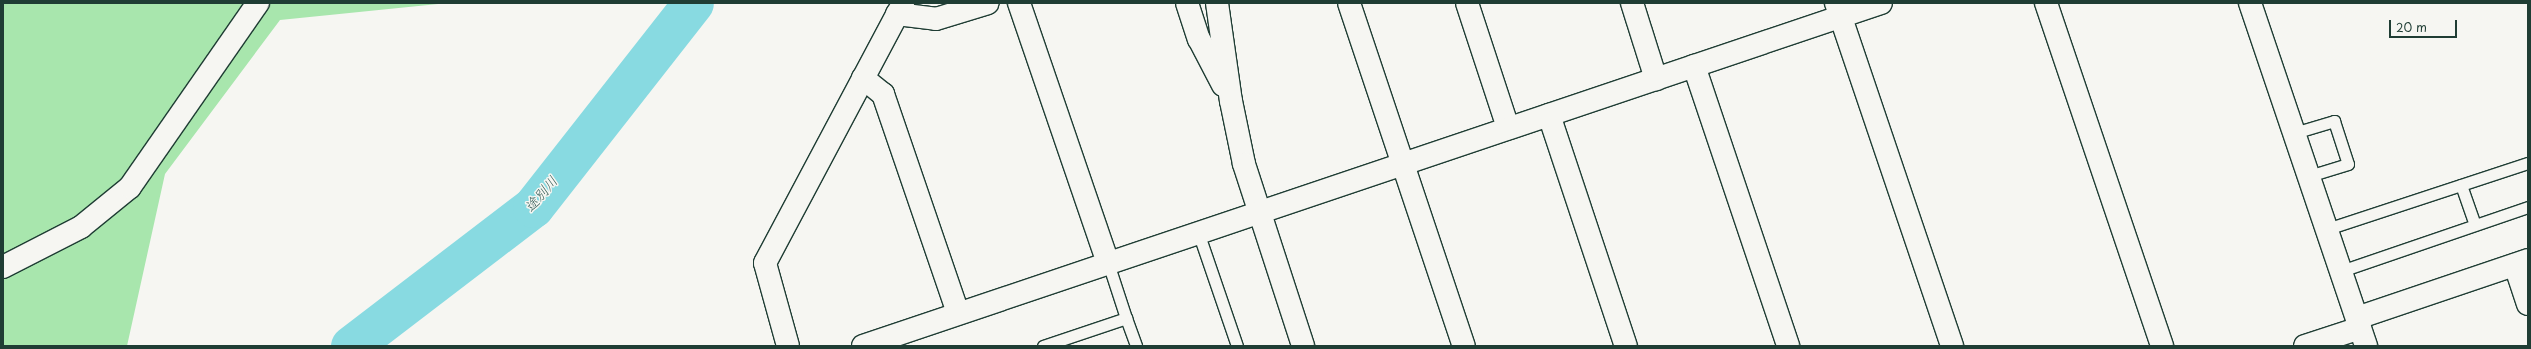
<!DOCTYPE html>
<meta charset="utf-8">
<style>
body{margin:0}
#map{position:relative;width:2531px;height:349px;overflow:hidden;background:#f6f6f2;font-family:"Playpen Sans","Klee One",sans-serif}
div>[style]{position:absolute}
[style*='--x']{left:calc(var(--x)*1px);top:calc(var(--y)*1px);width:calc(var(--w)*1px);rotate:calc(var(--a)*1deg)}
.green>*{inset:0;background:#a8e6ad}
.river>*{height:41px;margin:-20.5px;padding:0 20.5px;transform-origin:20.5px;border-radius:20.5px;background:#88dae1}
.roads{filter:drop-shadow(1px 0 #1f3d34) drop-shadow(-1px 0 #1f3d34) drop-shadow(0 1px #1f3d34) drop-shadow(0 -1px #1f3d34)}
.lane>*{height:11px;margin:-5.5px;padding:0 5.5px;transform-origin:5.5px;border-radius:5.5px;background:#f6f6f2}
.street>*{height:22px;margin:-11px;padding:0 11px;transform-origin:11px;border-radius:11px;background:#f6f6f2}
span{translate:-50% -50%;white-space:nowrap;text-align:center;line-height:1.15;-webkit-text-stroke:3px #f6f6f2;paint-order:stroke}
.water-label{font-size:14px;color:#345c57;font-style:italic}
.frame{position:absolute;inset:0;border:4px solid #1f3d34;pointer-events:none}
.scale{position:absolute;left:2389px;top:20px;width:68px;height:18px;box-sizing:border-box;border:2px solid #1f3d34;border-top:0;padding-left:5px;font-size:12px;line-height:14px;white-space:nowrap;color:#1f3d34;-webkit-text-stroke:3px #f6f6f2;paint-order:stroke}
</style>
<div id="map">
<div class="green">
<i style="clip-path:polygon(3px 3px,448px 3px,280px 20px,165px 174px,127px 346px,3px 346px)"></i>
</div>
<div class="river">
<i style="--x:351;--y:346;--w:229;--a:-37.4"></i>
<i style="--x:533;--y:207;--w:259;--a:-51.9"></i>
</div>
<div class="roads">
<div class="lane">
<i style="--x:2294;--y:133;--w:42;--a:-16.7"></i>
<i style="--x:2334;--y:121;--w:45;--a:72"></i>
<i style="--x:2348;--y:164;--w:41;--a:162.9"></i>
<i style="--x:2461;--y:185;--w:42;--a:70.7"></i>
<i style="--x:2327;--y:229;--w:212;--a:-18.2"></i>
<i style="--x:1198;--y:232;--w:120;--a:71.1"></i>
<i style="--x:2341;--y:271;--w:198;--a:-18.9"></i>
<i style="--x:1126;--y:318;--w:30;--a:70"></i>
<i style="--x:1043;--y:346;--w:88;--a:-18.6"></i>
<i style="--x:1126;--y:318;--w:58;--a:-108.1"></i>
</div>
<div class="street">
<i style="--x:1019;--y:3;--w:275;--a:71.1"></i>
<i style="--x:1187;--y:3;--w:38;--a:72"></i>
<i style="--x:1199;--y:39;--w:52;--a:62.4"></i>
<i style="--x:1217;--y:3;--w:99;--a:81.9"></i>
<i style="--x:1231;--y:101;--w:64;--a:78.3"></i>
<i style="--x:1244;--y:164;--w:191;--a:72"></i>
<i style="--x:1349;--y:3;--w:362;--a:71.5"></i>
<i style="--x:1467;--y:3;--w:132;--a:71.8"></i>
<i style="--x:1632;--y:3;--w:80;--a:72.5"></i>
<i style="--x:1836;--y:3;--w:362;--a:71.3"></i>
<i style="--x:2046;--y:3;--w:362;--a:71.3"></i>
<i style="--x:2250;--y:3;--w:362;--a:71.3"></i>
<i style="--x:897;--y:14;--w:39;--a:7"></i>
<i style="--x:936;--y:19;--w:54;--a:-17.1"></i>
<i style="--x:1694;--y:66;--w:295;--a:71.4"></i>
<i style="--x:863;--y:78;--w:26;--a:39"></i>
<i style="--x:883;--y:94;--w:231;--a:71.1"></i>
<i style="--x:1549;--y:115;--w:243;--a:71.6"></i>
<i style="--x:2515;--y:265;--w:41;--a:71.6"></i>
<i style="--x:3;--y:267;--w:88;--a:-27.1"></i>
<i style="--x:81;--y:227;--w:63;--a:-39.2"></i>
<i style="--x:130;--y:187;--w:224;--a:-55.2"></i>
<i style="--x:2357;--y:318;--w:181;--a:-18.7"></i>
<i style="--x:788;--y:346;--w:86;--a:-105.5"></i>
<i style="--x:765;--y:263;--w:294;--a:-62"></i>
<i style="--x:863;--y:346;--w:1074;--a:-18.62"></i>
<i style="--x:2305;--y:346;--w:58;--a:-18.1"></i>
</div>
</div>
<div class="water-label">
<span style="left:541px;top:194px;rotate:-49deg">途別川</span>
</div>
<div class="frame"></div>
<div class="scale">20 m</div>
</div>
